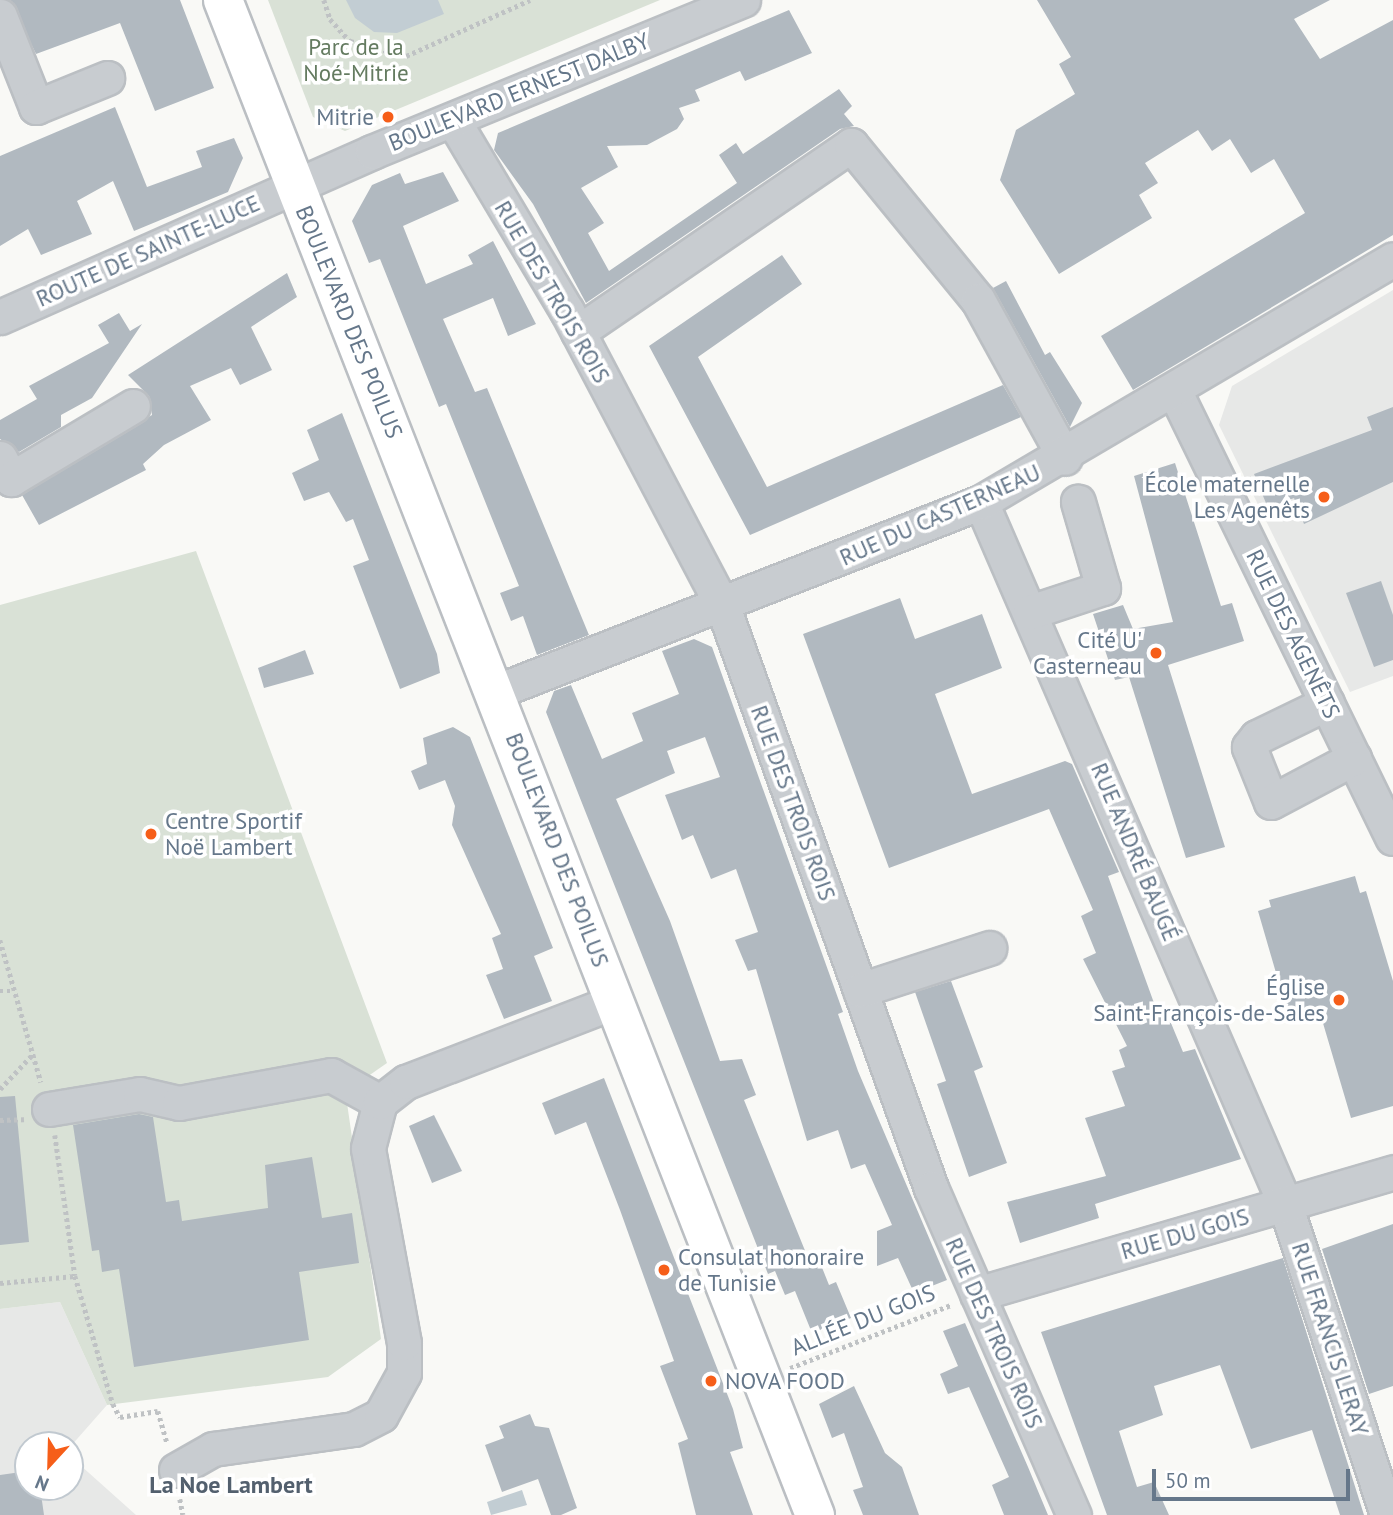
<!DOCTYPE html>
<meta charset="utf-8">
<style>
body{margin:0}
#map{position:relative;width:1393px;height:1515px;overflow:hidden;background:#f9f9f6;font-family:"PT Sans",sans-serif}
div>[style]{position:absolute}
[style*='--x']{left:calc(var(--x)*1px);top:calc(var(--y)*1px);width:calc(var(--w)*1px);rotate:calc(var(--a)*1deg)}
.built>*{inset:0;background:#e7e8e7}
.green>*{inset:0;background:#d9e1d6}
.water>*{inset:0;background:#c2cdd3}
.building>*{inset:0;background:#b1b9c0}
.path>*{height:4.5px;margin-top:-2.25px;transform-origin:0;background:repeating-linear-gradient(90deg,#bfc2c4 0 3.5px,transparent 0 7px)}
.roads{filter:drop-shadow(2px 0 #bbbfc3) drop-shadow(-2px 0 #bbbfc3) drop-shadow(0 2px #bbbfc3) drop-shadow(0 -2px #bbbfc3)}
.minor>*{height:33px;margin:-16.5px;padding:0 16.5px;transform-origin:16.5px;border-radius:16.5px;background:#c8ccd0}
.major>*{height:38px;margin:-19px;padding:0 19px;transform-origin:19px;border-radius:19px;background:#fff}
.dots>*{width:19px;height:19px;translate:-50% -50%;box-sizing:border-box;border:4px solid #fff;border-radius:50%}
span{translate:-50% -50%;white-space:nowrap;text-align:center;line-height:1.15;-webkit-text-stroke:7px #fff;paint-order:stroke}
.park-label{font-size:23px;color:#647b60}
.street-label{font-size:23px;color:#65778a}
.poi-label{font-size:23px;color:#65778a}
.right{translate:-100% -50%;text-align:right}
.left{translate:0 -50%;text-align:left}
.neighbourhood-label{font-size:24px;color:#53606e;font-weight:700}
.north{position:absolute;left:14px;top:1431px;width:70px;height:70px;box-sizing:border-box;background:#fff;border:2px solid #c1c9d0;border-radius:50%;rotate:202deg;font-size:19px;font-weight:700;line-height:28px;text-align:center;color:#65778a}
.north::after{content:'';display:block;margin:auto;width:24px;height:32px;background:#f65e19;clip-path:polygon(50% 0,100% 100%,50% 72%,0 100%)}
.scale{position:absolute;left:1152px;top:1469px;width:198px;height:32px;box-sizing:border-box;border:4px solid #65778a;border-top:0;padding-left:9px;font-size:21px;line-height:24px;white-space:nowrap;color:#65778a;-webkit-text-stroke:5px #fff;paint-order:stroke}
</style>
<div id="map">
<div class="built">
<i style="clip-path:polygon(1393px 290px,1393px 676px,1350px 692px,1219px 425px,1232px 386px)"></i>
<i style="clip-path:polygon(60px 1302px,107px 1405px,70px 1447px,28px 1445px,28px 1487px,70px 1487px,70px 1456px,136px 1515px,0 1515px,0 1309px)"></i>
</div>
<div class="green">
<i style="clip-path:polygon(268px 0,660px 0,345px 131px,313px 117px)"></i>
<i style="clip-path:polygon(196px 551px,387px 1063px,364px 1079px,347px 1103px,381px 1339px,328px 1377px,107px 1405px,60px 1302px,0 1309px,0 605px)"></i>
</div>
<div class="water">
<i style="clip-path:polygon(346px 0,438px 0,444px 14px,397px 33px,374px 32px,355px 18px)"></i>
<i style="clip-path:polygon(522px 1490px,527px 1505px,491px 1515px,487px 1502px)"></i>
</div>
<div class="building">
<i style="clip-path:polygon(10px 0,180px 0,214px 88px,155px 111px,120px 23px,36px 54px)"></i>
<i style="clip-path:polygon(1037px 0,1330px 0,1294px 19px,1320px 59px,1393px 20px,1393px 235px,1133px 390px,1101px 336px,1305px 213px,1274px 159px,1251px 173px,1230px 139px,1212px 151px,1198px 130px,1145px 163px,1158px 183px,1139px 195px,1152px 218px,1059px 274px,1000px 180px,1016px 130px,1075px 94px,1059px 64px,1071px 57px)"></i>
<i style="clip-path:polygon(789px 10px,812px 53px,745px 81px,740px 71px,695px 90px,700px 101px,679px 108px,684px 119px,677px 129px,647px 145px,607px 146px,618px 167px,581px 188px,604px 223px,588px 233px,609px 271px,737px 183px,719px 155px,736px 143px,743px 154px,839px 89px,852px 106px,844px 114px,854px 126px,840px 129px,586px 303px,533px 204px,494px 150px,498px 133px)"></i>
<i style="clip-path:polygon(115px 107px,147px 187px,202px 167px,196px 151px,234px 138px,243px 158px,228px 192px,134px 231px,113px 181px,77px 201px,92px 234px,41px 255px,28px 229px,0 246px,0 156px)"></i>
<i style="clip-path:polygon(443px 172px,459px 201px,403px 226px,426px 284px,473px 264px,468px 255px,493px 241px,536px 324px,508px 336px,493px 298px,443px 319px,475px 392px,487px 388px,589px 635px,537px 655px,523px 616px,511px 621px,500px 593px,519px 586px,446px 404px,439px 407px,380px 259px,369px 263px,352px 221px,372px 185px,400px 173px,405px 184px)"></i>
<i style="clip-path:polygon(782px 255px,802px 284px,698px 357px,767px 487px,1003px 385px,1021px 417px,750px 535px,649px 346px)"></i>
<i style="clip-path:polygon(287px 273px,297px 297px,251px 327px,272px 370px,240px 385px,231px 368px,190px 386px,211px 420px,164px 445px,143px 464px,146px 470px,39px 525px,22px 495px,152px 415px,149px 396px,128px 375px)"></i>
<i style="clip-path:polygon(1006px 281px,1045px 355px,1050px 352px,1082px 403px,1070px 427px,993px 288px)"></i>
<i style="clip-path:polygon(119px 313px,130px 331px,142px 324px,92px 398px,61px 415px,61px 427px,19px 452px,0 439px,0 420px,37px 399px,29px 386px,109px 343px,98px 325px)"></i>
<i style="clip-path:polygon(1393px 407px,1393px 482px,1304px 524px,1294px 498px,1268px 508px,1254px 474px,1372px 430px,1367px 417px)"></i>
<i style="clip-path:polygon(342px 413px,437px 654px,440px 673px,400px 689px,353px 566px,369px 560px,353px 519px,346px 522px,329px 492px,304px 501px,292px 473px,319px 460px,307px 430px)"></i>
<i style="clip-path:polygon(1175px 463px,1221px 606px,1232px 603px,1244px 641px,1168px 665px,1225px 847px,1186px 858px,1129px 677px,1115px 680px,1093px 614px,1123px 605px,1133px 629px,1173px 622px,1134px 476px)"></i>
<i style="clip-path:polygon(1381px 581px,1393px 615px,1393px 660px,1374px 667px,1346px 593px)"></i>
<i style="clip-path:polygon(900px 598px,915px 639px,982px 614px,1002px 668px,935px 694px,972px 794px,1065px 761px,1072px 764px,1119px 872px,1108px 876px,1158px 1014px,1166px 1011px,1183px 1052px,1195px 1049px,1241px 1159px,1095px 1204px,1099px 1218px,1020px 1243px,1007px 1202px,1106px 1176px,1085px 1118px,1125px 1106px,1112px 1071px,1125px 1067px,1119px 1050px,1127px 1046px,1083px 959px,1096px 953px,1081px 916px,1093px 910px,1049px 809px,889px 868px,803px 634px)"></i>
<i style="clip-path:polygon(694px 639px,712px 647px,843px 1012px,838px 1014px,858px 1071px,947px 1280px,914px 1293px,898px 1258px,877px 1266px,877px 1231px,892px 1225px,865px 1164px,851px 1169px,838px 1130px,807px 1141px,756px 969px,748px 971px,735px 940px,758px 932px,736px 869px,711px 879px,693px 835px,682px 840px,665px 795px,720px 777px,705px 737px,667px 751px,675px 773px,616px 799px,670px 921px,720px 1061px,742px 1059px,756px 1095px,744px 1100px,808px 1258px,817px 1255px,829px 1285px,836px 1282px,851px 1318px,812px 1333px,795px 1291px,785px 1295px,775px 1271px,768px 1274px,546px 712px,554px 691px,571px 685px,602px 759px,643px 741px,632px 713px,679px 694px,662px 651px)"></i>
<i style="clip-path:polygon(305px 650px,314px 674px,264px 688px,258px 668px)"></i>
<i style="clip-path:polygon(453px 727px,470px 737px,553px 948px,534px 956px,552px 1001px,504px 1019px,486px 975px,503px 969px,492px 938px,501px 934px,452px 825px,455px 806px,445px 780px,419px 790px,411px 771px,427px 764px,423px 738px)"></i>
<i style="clip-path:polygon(1355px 876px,1360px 893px,1366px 891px,1393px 981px,1393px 1106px,1351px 1118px,1320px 1013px,1290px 1021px,1258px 911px,1271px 907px,1269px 900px)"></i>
<i style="clip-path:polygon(951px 981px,983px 1067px,974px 1071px,1007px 1163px,969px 1177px,937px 1084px,946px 1081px,915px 992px)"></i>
<i style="clip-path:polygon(604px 1078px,733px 1409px,743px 1448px,730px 1452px,753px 1515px,696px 1515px,678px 1443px,688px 1439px,660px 1366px,674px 1361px,620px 1210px,586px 1122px,555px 1135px,542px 1103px)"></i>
<i style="clip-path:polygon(15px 1096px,29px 1242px,0 1245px,0 1097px)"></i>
<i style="clip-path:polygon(139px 1114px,153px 1117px,166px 1202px,179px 1200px,182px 1221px,268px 1208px,265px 1165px,312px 1157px,322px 1218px,352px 1213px,359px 1263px,299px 1272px,309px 1340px,134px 1367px,119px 1269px,102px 1272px,99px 1250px,92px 1251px,73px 1125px)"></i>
<i style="clip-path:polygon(434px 1115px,462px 1171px,432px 1183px,409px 1126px)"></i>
<i style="clip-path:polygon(1393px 1224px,1393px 1386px,1369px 1394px,1322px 1249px)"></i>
<i style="clip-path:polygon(1283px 1258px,1364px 1515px,1340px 1515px,1312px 1430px,1251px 1449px,1220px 1365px,1154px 1386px,1163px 1415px,1119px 1431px,1137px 1487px,1154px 1482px,1169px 1515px,1107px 1515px,1041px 1332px)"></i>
<i style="clip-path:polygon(965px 1323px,1028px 1467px,1048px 1515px,1004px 1515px,992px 1485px,1009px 1477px,969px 1387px,948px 1394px,940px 1374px,958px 1366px,943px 1331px)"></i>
<i style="clip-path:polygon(854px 1386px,885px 1453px,902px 1467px,919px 1515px,863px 1515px,853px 1490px,863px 1487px,844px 1433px,832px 1438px,819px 1404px)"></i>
<i style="clip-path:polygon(530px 1414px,535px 1426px,549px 1428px,577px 1508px,561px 1515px,551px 1515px,538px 1479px,502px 1492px,485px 1445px,504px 1438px,499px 1426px)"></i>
<i style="clip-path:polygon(28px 1471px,28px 1487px,40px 1487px,44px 1515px,0 1515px,0 1475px)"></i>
</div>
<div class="path">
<i style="--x:324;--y:0;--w:20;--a:72"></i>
<i style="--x:330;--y:19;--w:30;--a:48"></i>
<i style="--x:350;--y:41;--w:58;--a:15"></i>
<i style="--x:406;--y:56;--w:136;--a:-24.3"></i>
<i style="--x:0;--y:940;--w:148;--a:73.9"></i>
<i style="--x:0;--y:991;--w:14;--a:0"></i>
<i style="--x:0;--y:1089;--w:48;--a:-46.7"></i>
<i style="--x:0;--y:1120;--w:24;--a:-2"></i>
<i style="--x:55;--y:1135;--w:142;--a:81.9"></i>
<i style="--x:75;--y:1276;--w:134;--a:73.5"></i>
<i style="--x:113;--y:1404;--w:15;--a:62"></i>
<i style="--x:120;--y:1417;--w:38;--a:-9"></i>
<i style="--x:158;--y:1411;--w:32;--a:74"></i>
<i style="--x:0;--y:1283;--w:75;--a:-5.3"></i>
<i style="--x:790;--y:1368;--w:173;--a:-21.4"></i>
<i style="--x:180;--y:1499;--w:16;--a:79"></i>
</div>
<div class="roads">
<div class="minor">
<i style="--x:0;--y:16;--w:98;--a:68.4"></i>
<i style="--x:36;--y:107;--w:77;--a:-22.2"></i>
<i style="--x:453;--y:120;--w:222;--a:59.2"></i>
<i style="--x:567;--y:311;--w:335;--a:62.2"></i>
<i style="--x:723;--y:607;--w:617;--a:70.3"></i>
<i style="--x:931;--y:1188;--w:357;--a:66.4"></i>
<i style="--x:0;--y:317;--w:407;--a:-23.9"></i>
<i style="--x:372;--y:152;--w:401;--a:-22.3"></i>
<i style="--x:578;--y:332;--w:331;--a:-34.4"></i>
<i style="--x:851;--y:145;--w:200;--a:50.7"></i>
<i style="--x:978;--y:300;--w:180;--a:61.2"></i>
<i style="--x:1175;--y:392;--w:496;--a:64"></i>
<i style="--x:0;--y:458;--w:24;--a:62"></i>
<i style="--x:11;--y:479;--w:142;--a:-30.9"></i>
<i style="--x:981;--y:502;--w:765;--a:66.59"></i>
<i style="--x:1285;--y:1204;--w:327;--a:71.8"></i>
<i style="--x:1030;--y:612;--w:77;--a:-18.2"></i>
<i style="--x:1103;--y:588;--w:90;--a:-106.2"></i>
<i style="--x:495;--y:692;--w:522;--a:-21.35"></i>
<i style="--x:981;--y:502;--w:478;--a:-30.5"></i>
<i style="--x:1327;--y:703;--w:78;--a:154.1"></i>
<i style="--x:1257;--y:737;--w:13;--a:129"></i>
<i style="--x:1249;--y:747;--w:59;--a:68.2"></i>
<i style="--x:1271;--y:802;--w:94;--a:-27.9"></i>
<i style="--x:860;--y:990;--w:136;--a:-18"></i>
<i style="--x:49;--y:1109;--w:92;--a:-9.4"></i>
<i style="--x:140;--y:1094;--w:40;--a:13"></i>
<i style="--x:179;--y:1103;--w:155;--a:-10.4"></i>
<i style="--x:331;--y:1075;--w:56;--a:28.9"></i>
<i style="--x:977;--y:1294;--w:434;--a:-16.3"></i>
<i style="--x:176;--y:1470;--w:43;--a:-29.6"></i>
<i style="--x:213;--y:1449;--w:142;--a:-8.1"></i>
<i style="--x:354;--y:1429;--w:30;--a:-27"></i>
<i style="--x:381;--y:1415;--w:48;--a:-61.3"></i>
<i style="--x:404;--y:1373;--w:30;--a:-90"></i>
<i style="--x:404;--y:1343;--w:198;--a:-100.5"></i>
<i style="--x:368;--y:1148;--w:48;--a:-75.4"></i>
<i style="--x:380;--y:1102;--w:33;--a:-38"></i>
<i style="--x:406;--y:1082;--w:225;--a:-21.1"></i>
</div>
<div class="major">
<i style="--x:223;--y:0;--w:1627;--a:68.66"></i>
</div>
</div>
<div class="dots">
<i style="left:388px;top:117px;background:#f65e19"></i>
<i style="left:1324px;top:497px;background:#f65e19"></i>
<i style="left:1156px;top:653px;background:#f65e19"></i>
<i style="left:151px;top:834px;background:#f65e19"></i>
<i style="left:1339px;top:1000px;background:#f65e19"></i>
<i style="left:664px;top:1270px;background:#f65e19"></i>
<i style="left:711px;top:1381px;background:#f65e19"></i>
</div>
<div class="park-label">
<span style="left:356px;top:60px">Parc de la<br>Noé-Mitrie</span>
</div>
<div class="street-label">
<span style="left:519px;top:92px;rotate:-22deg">BOULEVARD ERNEST DALBY</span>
<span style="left:148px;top:251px;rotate:-24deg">ROUTE DE SAINTE-LUCE</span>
<span style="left:552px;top:292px;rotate:60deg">RUE DES TROIS ROIS</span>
<span style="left:349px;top:322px;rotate:68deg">BOULEVARD DES POILUS</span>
<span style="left:940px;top:515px;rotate:-24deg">RUE DU CASTERNEAU</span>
<span style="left:1293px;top:634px;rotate:64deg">RUE DES AGENÊTS</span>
<span style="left:793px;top:803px;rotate:70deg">RUE DES TROIS ROIS</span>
<span style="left:557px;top:850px;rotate:69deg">BOULEVARD DES POILUS</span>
<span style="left:1135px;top:852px;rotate:67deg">RUE ANDRÉ BAUGÉ</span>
<span style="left:1185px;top:1234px;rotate:-16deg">RUE DU GOIS</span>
<span style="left:863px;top:1320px;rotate:-22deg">ALLÉE DU GOIS</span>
<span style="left:994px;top:1333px;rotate:66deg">RUE DES TROIS ROIS</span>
<span style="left:1330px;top:1339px;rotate:72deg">RUE FRANCIS LERAY</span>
</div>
<div class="poi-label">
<span class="right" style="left:374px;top:117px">Mitrie</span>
<span class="right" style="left:1310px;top:497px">École maternelle<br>Les Agenêts</span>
<span class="right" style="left:1142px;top:653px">Cité U'<br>Casterneau</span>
<span class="left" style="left:165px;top:834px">Centre Sportif<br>Noë Lambert</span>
<span class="right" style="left:1325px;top:1000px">Église<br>Saint-François-de-Sales</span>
<span class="left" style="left:678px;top:1270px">Consulat honoraire<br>de Tunisie</span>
<span class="left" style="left:725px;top:1381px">NOVA FOOD</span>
</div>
<div class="neighbourhood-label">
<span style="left:231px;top:1485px">La Noe Lambert</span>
</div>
<div class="north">N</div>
<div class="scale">50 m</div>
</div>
